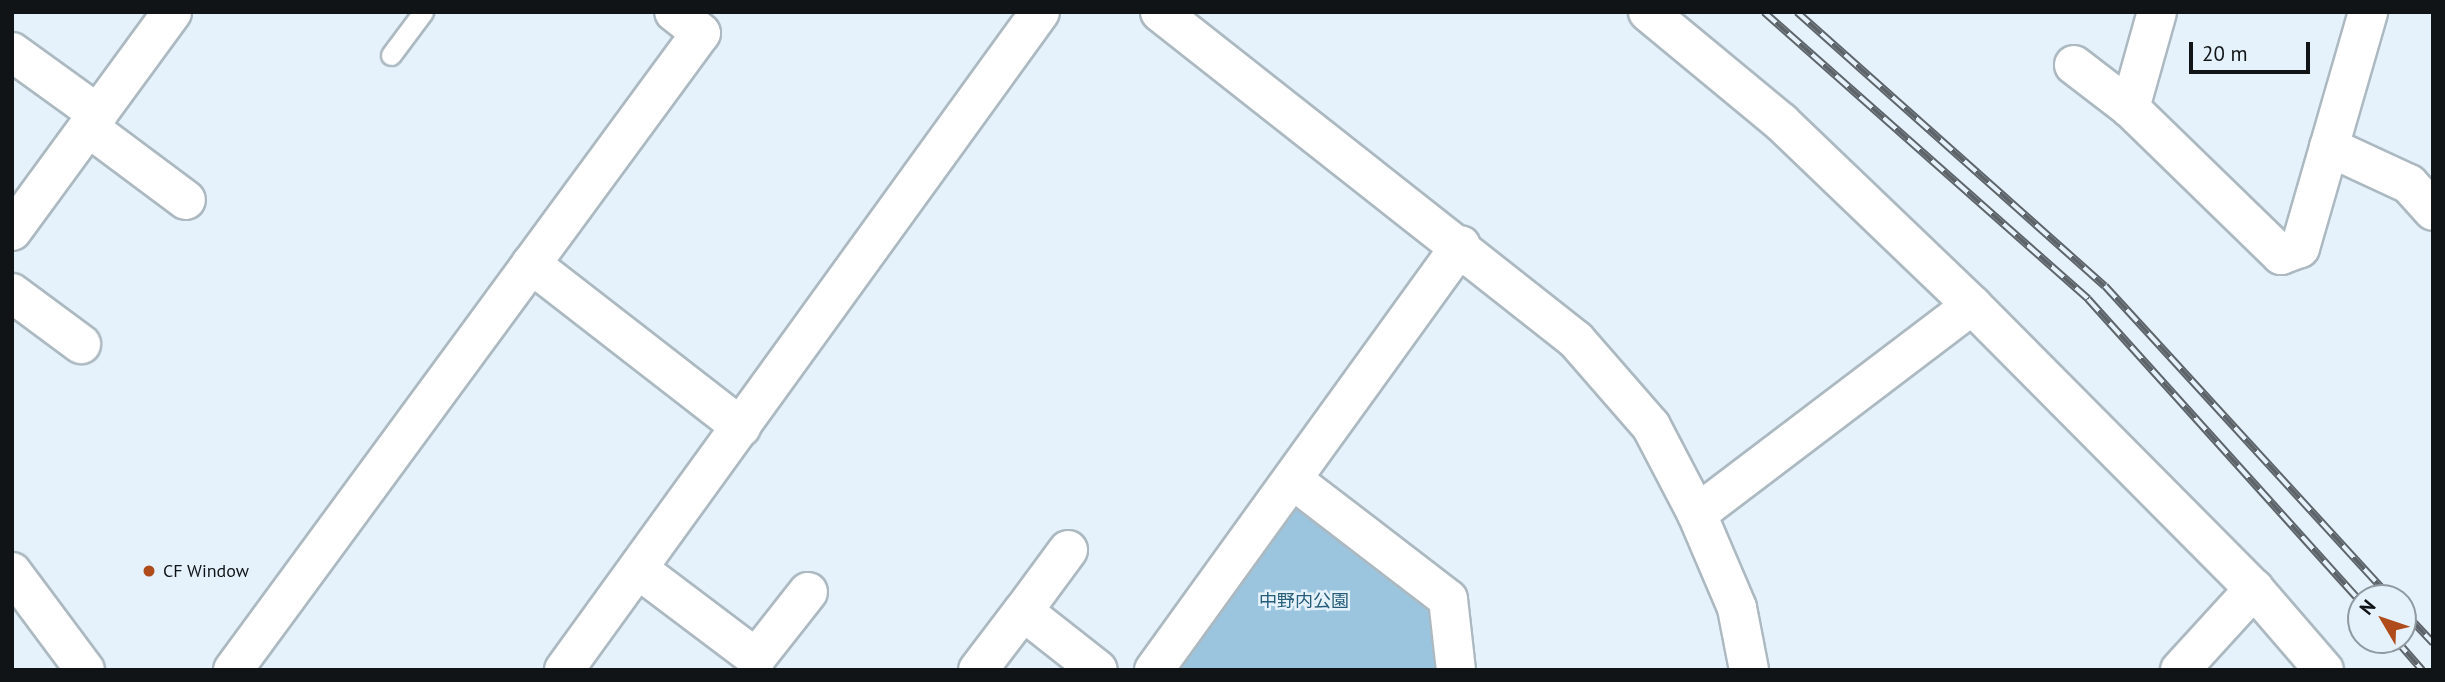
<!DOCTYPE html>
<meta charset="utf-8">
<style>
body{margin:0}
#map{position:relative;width:2445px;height:682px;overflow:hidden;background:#e5f2fb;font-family:"PT Sans","Noto Sans JP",sans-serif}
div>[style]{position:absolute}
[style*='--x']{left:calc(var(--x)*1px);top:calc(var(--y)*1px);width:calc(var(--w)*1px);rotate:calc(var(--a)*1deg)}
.green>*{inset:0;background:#9bc5de}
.roads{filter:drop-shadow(2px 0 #acb9c1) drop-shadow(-2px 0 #acb9c1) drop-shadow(0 2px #acb9c1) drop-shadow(0 -2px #acb9c1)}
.service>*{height:19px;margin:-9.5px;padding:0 9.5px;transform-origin:9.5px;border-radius:9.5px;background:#fff}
.minor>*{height:38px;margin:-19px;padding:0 19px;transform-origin:19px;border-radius:19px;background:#fff}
.tertiary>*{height:38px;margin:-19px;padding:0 19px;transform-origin:19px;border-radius:19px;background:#fff}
.rail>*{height:8px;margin-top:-4px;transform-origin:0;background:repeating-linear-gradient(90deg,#e5f2fb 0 16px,#5d646a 0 32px);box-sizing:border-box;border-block:2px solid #5d646a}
.dots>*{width:19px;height:19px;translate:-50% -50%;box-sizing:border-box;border:4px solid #e5f2fb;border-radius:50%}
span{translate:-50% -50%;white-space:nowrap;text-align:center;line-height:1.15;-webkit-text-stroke:5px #e5f2fb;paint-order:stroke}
.poi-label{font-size:18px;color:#101417}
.left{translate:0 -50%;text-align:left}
.park-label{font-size:18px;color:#275d7a}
.frame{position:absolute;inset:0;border:14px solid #101417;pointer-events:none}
.north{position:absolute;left:2347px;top:584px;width:70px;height:70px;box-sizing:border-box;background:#e5f2fb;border:2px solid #9099a0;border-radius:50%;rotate:309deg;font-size:19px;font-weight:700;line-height:28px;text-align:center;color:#101417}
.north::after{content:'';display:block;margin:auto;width:24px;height:32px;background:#b04b1b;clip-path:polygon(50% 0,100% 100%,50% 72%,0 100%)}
.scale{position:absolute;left:2189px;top:42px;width:121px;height:32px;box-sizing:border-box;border:4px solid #101417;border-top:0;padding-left:9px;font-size:21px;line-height:24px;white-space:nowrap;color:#101417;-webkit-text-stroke:5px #e5f2fb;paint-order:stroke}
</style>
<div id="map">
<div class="green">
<i style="clip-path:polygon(1295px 505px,1430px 611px,1437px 670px,1168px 670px)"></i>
</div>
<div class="roads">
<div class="service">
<i style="--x:391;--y:55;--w:54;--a:-53.3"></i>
</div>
<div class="minor">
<i style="--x:2157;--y:12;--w:100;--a:105.7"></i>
<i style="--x:2130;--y:108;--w:211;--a:44.2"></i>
<i style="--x:2281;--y:255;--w:20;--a:-20"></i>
<i style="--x:2300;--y:248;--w:246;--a:-73.9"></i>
<i style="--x:12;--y:52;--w:106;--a:35.8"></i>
<i style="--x:2074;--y:65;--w:71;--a:37.5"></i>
<i style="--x:88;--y:127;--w:122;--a:36.7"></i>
<i style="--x:2329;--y:147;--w:88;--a:24.8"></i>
<i style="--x:2409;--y:184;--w:36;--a:48"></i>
<i style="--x:12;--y:231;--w:271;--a:-53.8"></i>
<i style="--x:531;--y:264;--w:266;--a:37.8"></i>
<i style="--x:12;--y:293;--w:86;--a:36.5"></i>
<i style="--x:1293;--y:480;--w:195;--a:37.5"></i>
<i style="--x:1448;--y:599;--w:71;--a:83.6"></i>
<i style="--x:1697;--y:514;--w:345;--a:-37.2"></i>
<i style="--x:1068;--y:550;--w:76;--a:126.4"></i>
<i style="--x:1023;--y:611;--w:95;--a:38.2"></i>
<i style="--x:638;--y:569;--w:148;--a:37"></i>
<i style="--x:756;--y:658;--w:84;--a:-51.8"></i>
<i style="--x:12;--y:572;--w:122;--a:53.3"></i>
<i style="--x:233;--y:670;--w:790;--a:-53.7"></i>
<i style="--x:701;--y:33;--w:34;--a:-142"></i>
<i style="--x:978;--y:670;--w:74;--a:-52.7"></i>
<i style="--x:1154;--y:670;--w:524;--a:-54.16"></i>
<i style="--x:2180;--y:670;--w:110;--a:-47.6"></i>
</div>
<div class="tertiary">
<i style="--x:1160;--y:12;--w:530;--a:38.25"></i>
<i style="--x:1576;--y:340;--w:114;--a:48.9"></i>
<i style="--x:1651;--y:426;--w:99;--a:62.4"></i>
<i style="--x:1697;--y:514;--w:102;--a:66.9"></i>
<i style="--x:1737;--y:608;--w:63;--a:79"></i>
<i style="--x:1648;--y:12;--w:173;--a:39.6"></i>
<i style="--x:1781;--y:122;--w:265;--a:43.8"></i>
<i style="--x:1972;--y:305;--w:400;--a:45.2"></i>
<i style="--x:2254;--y:589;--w:107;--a:49.2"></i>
<i style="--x:564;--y:670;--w:812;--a:-54.12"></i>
</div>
</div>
<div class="rail">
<i style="--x:1764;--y:12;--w:433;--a:41.5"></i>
<i style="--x:2088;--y:299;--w:408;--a:48"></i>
<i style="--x:1797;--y:12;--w:412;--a:41.7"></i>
<i style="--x:2105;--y:286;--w:423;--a:47.5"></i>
<i style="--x:2403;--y:611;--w:44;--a:46.8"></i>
<i style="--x:2396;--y:640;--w:40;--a:49"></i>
</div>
<div class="dots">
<i style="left:149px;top:571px;background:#b04b1b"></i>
</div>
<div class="poi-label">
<span class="left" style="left:163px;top:571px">CF Window</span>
</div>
<div class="park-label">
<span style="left:1304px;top:601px">中野内公園</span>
</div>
<div class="frame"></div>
<div class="north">N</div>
<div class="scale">20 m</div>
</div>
